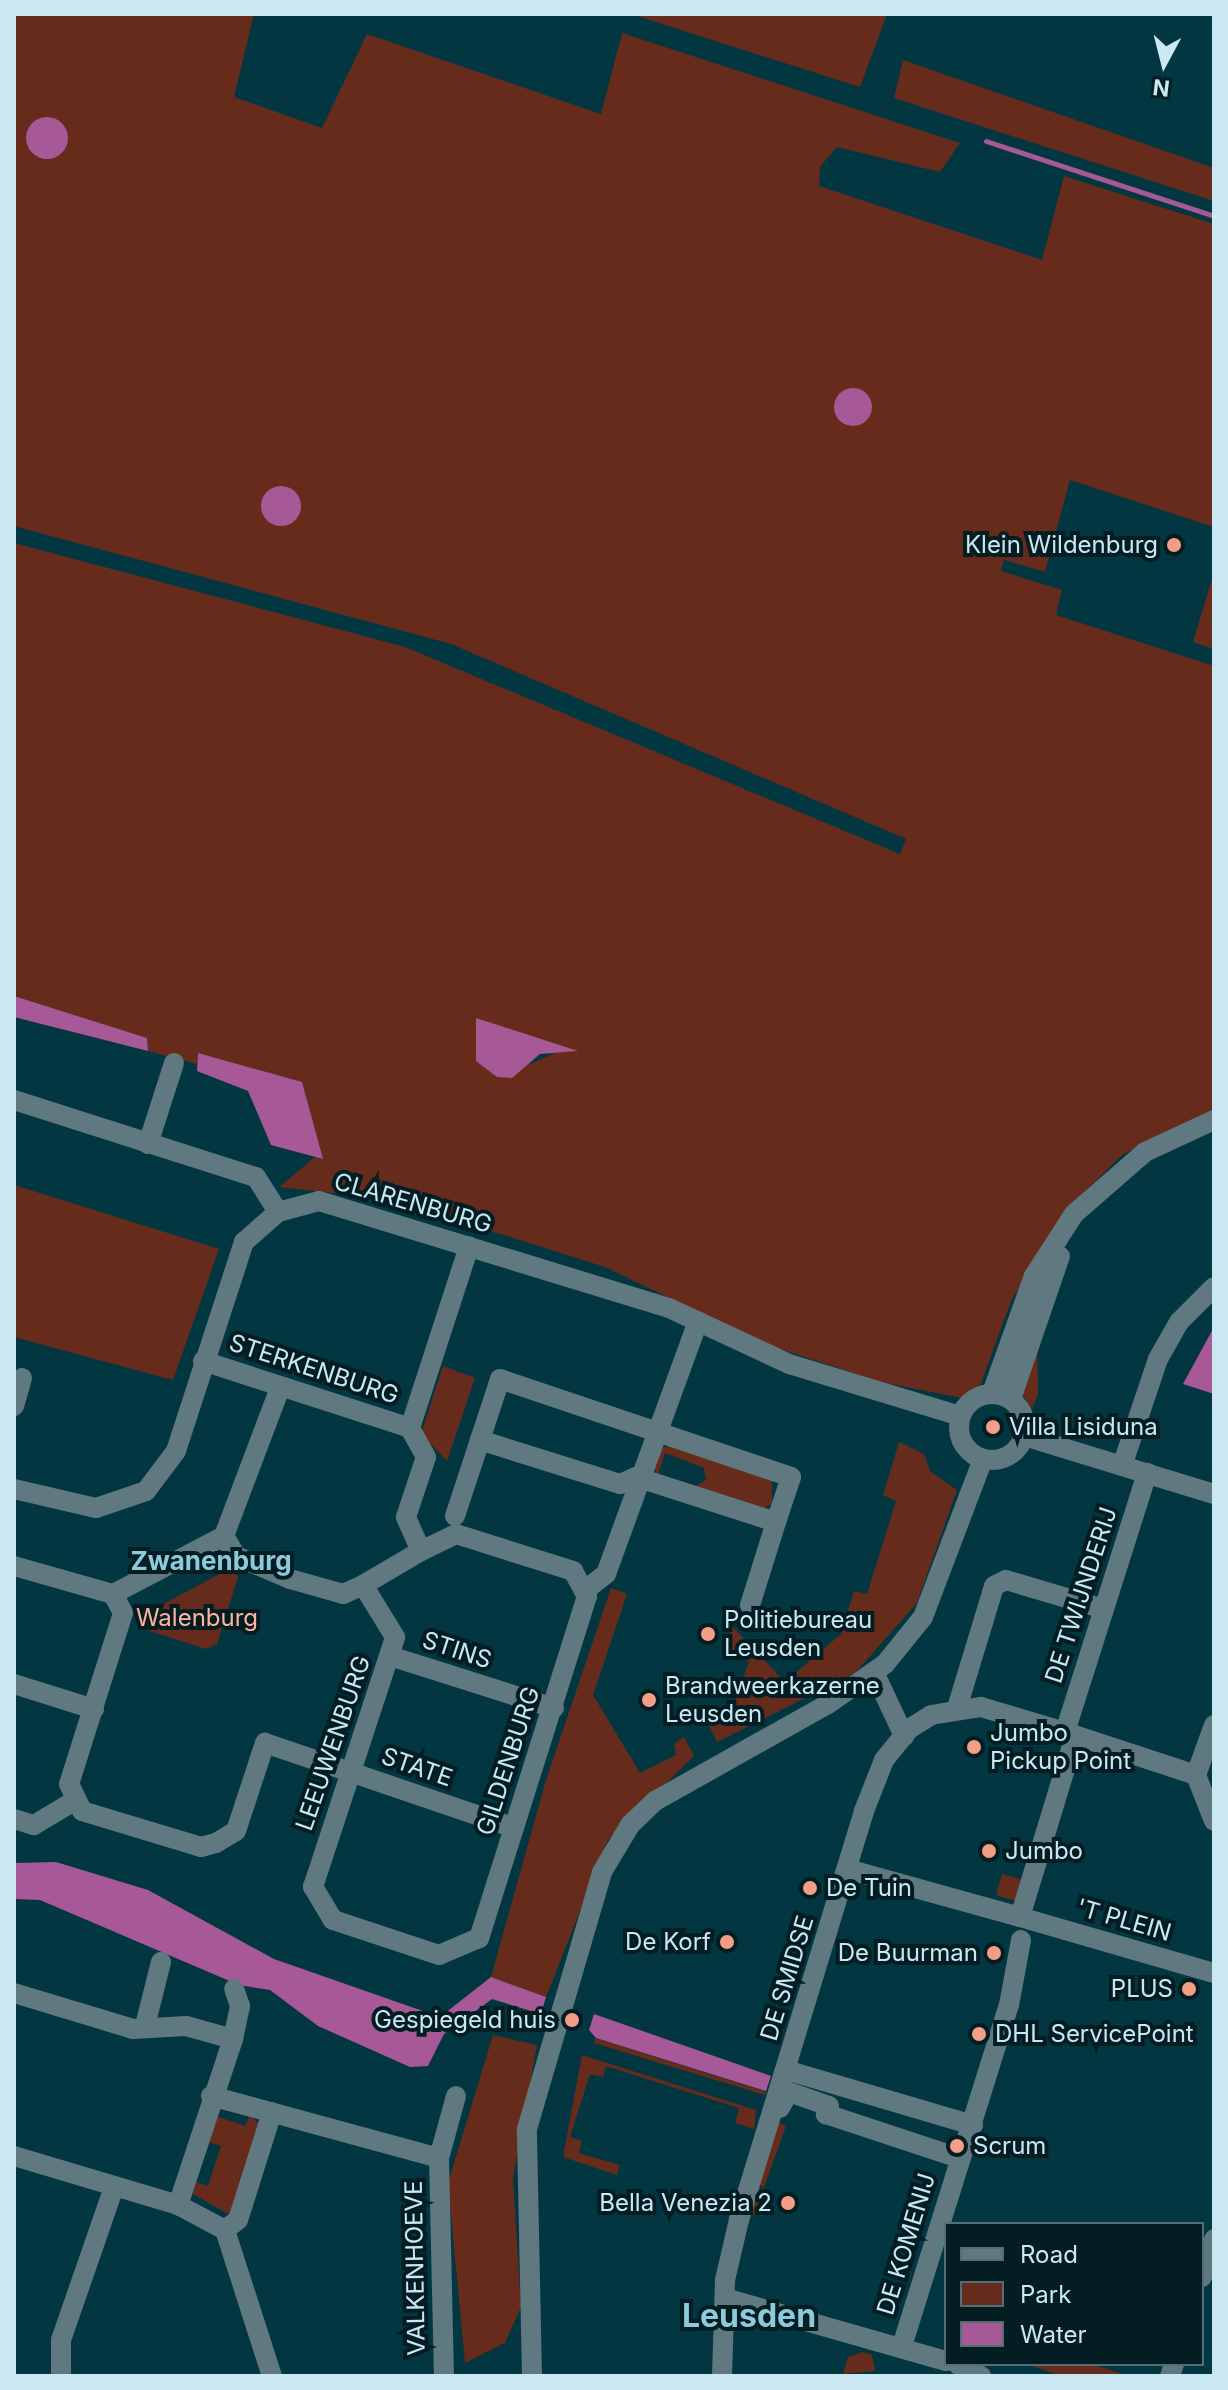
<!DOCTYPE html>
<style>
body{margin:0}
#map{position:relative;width:1228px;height:2390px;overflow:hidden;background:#023742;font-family:Inter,sans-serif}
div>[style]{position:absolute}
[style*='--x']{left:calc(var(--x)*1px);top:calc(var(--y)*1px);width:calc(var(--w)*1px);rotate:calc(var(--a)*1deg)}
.green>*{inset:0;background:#672b1b}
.water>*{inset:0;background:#a75896}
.round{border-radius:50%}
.stream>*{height:5px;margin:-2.5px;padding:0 2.5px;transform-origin:2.5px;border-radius:2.5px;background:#a75896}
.minor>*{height:20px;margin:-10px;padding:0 10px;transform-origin:10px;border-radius:10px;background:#607980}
.minor>.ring{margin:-10px;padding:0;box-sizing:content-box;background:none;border:20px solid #607980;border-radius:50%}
.dots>*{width:22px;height:22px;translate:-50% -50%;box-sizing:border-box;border:4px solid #031d23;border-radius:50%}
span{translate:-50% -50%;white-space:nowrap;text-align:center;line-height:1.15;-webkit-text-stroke:8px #031d23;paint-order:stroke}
.poi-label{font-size:24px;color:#cae8f1}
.right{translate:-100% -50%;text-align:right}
.left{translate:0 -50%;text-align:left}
.street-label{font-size:24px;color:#cae8f1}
.park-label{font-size:24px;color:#ffb29d}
.neighbourhood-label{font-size:26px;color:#8dcbdb;font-weight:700}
.district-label{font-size:32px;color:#8dcbdb;font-weight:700}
.frame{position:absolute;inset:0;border:16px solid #cae8f1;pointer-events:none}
.legend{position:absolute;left:944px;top:2222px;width:260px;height:144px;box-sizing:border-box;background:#031d23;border:2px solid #536e75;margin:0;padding:10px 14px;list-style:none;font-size:24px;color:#cae8f1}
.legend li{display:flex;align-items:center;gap:16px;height:40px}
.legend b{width:40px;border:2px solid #536e75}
.north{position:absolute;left:1124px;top:24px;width:80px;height:80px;-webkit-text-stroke:6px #031d23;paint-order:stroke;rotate:187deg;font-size:22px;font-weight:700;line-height:32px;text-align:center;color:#cae8f1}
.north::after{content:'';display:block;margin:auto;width:28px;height:36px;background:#cae8f1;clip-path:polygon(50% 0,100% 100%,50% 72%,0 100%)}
</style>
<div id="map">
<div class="green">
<i style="clip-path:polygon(evenodd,14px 14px,254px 14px,234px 97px,322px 128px,367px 34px,601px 114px,622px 33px,960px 143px,940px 172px,837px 147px,820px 167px,819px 186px,1042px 260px,1064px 176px,1214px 224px,1214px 527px,1070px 480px,1045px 572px,1004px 560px,1001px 571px,1062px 590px,1056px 615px,1214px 666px,1214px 1111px,1122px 1155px,1066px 1210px,1011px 1301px,977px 1394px,962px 1398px,881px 1382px,765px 1344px,605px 1267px,390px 1199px,279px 1187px,315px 1157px,322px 1159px,302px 1082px,198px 1053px,197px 1064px,148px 1051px,147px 1038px,14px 996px,14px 543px,405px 647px,900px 854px,906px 839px,451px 644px,14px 526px,14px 14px,476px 1018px,557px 1052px,515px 1071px,476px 1018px)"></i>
<i style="clip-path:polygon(631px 14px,887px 14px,860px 87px)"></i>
<i style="clip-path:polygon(903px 60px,1214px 168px,1214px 201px,894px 98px)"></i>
<i style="clip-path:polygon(1211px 582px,1214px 583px,1214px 649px,1193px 642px)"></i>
<i style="clip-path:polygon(14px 1185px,219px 1249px,173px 1380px,14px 1337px)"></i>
<i style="clip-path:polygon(1037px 1323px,1038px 1394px,1032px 1409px,1020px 1391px)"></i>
<i style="clip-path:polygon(443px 1366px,475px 1378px,447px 1461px,421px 1434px)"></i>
<i style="clip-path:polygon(899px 1442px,924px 1454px,930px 1471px,957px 1490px,917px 1603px,855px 1673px,717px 1742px,704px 1716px,720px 1706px,731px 1710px,749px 1662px,730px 1654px,731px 1625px,785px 1682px,841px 1634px,854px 1591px,867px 1594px,896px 1501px,883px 1495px)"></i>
<i style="clip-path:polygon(670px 1446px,772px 1479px,772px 1504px,764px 1508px,694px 1487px,706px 1480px,704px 1468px,665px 1453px,658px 1475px,653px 1467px,660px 1449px)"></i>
<i style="clip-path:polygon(233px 1567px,238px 1577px,217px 1644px,206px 1649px,144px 1629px,137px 1618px)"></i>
<i style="clip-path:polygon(611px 1588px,627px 1594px,593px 1695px,640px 1773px,676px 1755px,674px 1744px,684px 1737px,694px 1756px,608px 1840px,546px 1997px,491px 1977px,546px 1780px)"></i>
<i style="clip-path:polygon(1002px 1874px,1023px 1880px,1016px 1901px,996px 1895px)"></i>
<i style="clip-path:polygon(493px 2035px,537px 2045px,513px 2178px,521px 2307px,505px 2343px,465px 2363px,448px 2183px)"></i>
<i style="clip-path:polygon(595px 2038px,766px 2092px,765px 2095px,594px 2043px)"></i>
<i style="clip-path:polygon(582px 2055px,756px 2110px,754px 2129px,735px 2123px,739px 2108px,606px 2066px,603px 2077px,590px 2074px,570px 2137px,582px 2141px,579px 2153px,620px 2165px,617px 2175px,563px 2157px)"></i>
<i style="clip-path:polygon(213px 2115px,245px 2126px,250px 2115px,259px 2124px,230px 2215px,193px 2194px,196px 2182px,208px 2186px,221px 2146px,206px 2141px)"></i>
<i style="clip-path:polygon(778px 2122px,786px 2126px,754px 2215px,749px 2213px,763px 2187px,758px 2185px)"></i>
<i style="clip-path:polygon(863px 2352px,872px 2355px,875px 2371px,843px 2374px,848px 2357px)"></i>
<i style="clip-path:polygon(1026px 2364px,1091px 2364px,1129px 2376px,1062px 2376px)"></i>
</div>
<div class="water">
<i class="round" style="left:26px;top:117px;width:42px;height:42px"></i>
<i class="round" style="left:834px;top:388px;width:38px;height:38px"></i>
<i class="round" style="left:261px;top:486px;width:40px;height:40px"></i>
<i style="clip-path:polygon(14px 996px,147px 1038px,148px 1051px,14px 1017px)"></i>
<i style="clip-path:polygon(476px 1018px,578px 1051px,540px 1054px,512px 1078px,497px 1077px,476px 1061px)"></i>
<i style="clip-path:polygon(198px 1053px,302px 1082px,323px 1159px,271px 1145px,248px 1091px,197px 1071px)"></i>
<i style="clip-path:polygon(1214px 1327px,1214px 1394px,1183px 1384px)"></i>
<i style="clip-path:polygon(56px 1862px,148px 1890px,274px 1959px,440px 2017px,491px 1977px,546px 1997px,541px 2014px,492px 1999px,444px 2034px,428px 2066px,410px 2067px,318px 2026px,270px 1990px,239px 1985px,40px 1900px,14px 1899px,14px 1863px)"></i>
<i style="clip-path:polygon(594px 2014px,771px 2076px,766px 2091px,596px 2038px,589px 2030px)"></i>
</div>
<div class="stream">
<i style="--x:986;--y:141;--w:240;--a:18.2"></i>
</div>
<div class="minor">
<i style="--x:14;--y:1100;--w:254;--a:17.7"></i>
<i style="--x:256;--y:1177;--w:41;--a:57.8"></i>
<i style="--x:148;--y:1144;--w:85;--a:-72.2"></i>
<i style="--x:203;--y:1361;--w:218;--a:17.9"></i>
<i style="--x:992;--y:1393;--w:124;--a:-70.3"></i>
<i style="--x:1034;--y:1276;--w:74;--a:-57.2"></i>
<i style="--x:1074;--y:1214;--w:94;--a:-41.1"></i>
<i style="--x:1145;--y:1152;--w:76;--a:-24.9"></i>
<i class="ring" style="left:959px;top:1394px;width:46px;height:46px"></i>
<i style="--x:1011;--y:1399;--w:151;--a:-71.1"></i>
<i style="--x:14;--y:1406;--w:29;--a:-74"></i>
<i style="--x:1024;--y:1436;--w:199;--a:17"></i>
<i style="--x:1122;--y:1466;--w:113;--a:-71.4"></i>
<i style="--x:1158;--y:1359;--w:43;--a:-60.4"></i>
<i style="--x:1179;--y:1322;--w:49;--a:-45"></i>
<i style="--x:14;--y:1489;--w:84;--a:13"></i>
<i style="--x:96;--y:1508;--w:53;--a:-18.8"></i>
<i style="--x:146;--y:1491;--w:50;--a:-53.1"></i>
<i style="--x:176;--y:1451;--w:220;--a:-72"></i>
<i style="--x:244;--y:1242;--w:45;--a:-41.4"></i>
<i style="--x:278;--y:1212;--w:42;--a:-15"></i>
<i style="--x:319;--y:1201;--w:366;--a:17"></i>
<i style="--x:669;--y:1308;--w:132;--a:25"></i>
<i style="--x:789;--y:1364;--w:179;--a:16.9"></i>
<i style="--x:455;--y:1516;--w:80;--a:-71.8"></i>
<i style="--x:480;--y:1440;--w:64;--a:-71.8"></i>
<i style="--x:500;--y:1379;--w:307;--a:18.6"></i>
<i style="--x:791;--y:1477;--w:47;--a:108.4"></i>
<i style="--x:776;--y:1522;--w:147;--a:-162.2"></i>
<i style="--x:636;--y:1477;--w:17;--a:156"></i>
<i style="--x:620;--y:1484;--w:147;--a:-162.6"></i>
<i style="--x:224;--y:1536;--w:23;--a:59"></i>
<i style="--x:236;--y:1556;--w:59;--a:23.1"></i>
<i style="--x:290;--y:1579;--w:55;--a:15.8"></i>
<i style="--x:343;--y:1594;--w:22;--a:-24"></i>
<i style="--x:421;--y:1551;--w:39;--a:-26"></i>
<i style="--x:456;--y:1534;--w:123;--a:17.5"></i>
<i style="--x:573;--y:1571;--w:29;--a:61"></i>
<i style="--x:587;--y:1596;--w:359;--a:107.5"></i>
<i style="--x:479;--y:1938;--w:43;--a:157"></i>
<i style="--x:439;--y:1955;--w:112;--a:-161.7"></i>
<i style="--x:333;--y:1920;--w:39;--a:-121"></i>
<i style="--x:313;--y:1887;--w:263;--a:-71.8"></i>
<i style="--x:395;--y:1637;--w:61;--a:-121.6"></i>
<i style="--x:363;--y:1585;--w:67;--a:-30.4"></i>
<i style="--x:421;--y:1551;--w:37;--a:-114"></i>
<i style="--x:406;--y:1517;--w:63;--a:-71.6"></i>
<i style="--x:426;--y:1457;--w:33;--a:-119"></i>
<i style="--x:410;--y:1428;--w:191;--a:-72"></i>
<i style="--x:14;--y:1566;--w:103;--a:15.8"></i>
<i style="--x:113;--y:1594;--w:125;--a:-27.6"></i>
<i style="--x:224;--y:1536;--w:158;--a:-69.3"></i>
<i style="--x:584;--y:1591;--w:28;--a:-38"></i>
<i style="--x:606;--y:1574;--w:269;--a:-70"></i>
<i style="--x:113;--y:1594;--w:21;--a:62"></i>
<i style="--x:123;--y:1613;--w:179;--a:107.5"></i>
<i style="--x:69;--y:1784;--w:30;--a:64"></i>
<i style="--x:82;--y:1811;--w:124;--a:16.8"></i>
<i style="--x:201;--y:1847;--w:16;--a:-15"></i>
<i style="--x:216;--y:1843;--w:23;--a:-31"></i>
<i style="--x:236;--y:1831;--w:93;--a:-71.8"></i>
<i style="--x:265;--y:1743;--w:263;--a:18.8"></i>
<i style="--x:750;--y:1605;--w:87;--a:-72.6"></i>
<i style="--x:390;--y:1656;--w:172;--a:17.6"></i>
<i style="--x:874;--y:1672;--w:71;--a:64.9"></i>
<i style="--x:14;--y:1684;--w:84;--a:17.4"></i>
<i style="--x:957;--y:1708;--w:127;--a:-73.1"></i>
<i style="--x:994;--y:1586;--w:13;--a:-27"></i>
<i style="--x:1006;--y:1580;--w:102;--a:16.5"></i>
<i style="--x:1065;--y:1732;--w:272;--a:-72.4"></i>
<i style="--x:1075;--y:1736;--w:189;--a:106.9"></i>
<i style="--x:1020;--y:1917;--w:202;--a:16.1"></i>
<i style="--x:1196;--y:1775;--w:53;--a:-70.2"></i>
<i style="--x:14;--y:1819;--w:21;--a:17"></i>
<i style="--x:34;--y:1825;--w:49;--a:-30.8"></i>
<i style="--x:847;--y:1869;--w:180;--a:15.5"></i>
<i style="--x:14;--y:1993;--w:124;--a:16.8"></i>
<i style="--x:133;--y:2029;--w:53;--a:-3.2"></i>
<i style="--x:186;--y:2026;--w:49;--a:15.5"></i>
<i style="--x:233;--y:2039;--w:175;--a:108.3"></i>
<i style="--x:145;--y:2026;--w:66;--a:-76"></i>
<i style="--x:233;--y:2039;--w:34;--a:-78"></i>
<i style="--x:240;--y:2006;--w:18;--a:-109"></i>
<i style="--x:786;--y:2070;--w:195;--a:16.4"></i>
<i style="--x:211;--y:2096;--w:236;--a:15.2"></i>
<i style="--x:439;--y:2158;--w:218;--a:88.7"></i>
<i style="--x:780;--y:2108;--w:18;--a:-61"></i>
<i style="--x:789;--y:2092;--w:42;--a:19.3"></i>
<i style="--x:829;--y:2106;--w:9;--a:111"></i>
<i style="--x:826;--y:2114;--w:140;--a:18.3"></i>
<i style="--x:14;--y:2156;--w:171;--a:16.6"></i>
<i style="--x:178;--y:2205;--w:53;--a:28"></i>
<i style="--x:225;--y:2230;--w:153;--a:72.2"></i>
<i style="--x:439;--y:2158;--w:64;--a:-74.7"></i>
<i style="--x:225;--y:2230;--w:16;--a:-38"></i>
<i style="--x:238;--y:2220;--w:113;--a:-72.5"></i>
<i style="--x:1202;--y:2277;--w:40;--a:-72"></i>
<i style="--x:725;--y:2298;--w:230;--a:15.9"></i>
<i style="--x:902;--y:2346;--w:357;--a:-72.6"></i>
<i style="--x:1009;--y:2005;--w:66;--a:-79.5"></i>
<i style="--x:957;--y:2364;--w:27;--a:27"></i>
<i style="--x:61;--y:2376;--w:36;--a:-90"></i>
<i style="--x:61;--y:2340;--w:162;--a:-70.9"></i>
<i style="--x:532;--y:2376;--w:247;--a:-91.2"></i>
<i style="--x:527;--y:2129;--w:268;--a:-73.7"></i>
<i style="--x:602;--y:1872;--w:55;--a:-59.2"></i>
<i style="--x:630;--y:1825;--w:35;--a:-44"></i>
<i style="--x:655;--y:1801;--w:198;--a:-29.3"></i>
<i style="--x:828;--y:1704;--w:70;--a:-35.1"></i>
<i style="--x:885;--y:1664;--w:60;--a:-51"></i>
<i style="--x:923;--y:1617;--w:169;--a:-69.2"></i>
<i style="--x:722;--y:2376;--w:96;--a:-88.2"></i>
<i style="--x:725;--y:2280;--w:62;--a:-76.9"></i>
<i style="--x:739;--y:2220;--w:428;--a:-73"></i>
<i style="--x:864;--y:1811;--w:55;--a:-68.6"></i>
<i style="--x:884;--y:1760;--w:40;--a:-51"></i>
<i style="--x:909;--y:1729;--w:26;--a:-32"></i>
<i style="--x:931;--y:1715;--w:51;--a:-9.1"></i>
<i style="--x:981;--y:1707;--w:88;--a:16.6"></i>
<i style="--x:1065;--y:1732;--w:138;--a:18.2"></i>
<i style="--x:1196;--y:1775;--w:49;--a:68.6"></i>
<i style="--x:1170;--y:2376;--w:13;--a:-72"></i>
</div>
<div class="dots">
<i style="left:1174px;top:545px;background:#f49e87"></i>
<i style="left:993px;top:1427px;background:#f49e87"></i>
<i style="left:708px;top:1634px;background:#f49e87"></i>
<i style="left:649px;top:1700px;background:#f49e87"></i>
<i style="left:974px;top:1747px;background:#f49e87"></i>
<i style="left:989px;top:1851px;background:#f49e87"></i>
<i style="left:810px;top:1888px;background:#f49e87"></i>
<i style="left:727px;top:1942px;background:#f49e87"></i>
<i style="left:994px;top:1953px;background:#f49e87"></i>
<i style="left:1189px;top:1989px;background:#f49e87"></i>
<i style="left:572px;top:2020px;background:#f49e87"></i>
<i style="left:979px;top:2034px;background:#f49e87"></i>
<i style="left:957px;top:2146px;background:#f49e87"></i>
<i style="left:788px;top:2203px;background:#f49e87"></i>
</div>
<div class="poi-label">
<span class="right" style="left:1158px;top:545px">Klein Wildenburg</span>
<span class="left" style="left:1009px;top:1427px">Villa Lisiduna</span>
<span class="left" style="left:724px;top:1634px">Politiebureau<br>Leusden</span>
<span class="left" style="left:665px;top:1700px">Brandweerkazerne<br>Leusden</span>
<span class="left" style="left:990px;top:1747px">Jumbo<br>Pickup Point</span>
<span class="left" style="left:1005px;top:1851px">Jumbo</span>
<span class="left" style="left:826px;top:1888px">De Tuin</span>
<span class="right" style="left:711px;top:1942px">De Korf</span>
<span class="right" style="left:978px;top:1953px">De Buurman</span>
<span class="right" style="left:1173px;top:1989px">PLUS</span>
<span class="right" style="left:556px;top:2020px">Gespiegeld huis</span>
<span class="left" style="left:995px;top:2034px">DHL ServicePoint</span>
<span class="left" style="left:973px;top:2146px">Scrum</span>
<span class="right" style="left:772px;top:2203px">Bella Venezia 2</span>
</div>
<div class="street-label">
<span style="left:413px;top:1203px;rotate:16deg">CLARENBURG</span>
<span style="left:314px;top:1369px;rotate:18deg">STERKENBURG</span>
<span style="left:1081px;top:1595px;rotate:-72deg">DE TWIJNDERIJ</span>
<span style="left:457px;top:1650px;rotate:18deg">STINS</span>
<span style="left:333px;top:1743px;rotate:-71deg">LEEUWENBURG</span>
<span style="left:508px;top:1761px;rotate:-72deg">GILDENBURG</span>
<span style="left:417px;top:1767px;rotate:19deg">STATE</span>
<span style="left:1124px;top:1920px;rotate:16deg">'T PLEIN</span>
<span style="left:787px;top:1978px;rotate:-73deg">DE SMIDSE</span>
<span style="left:906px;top:2244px;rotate:-73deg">DE KOMENIJ</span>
<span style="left:415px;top:2268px;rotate:-91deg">VALKENHOEVE</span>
</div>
<div class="park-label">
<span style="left:197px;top:1618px">Walenburg</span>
</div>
<div class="neighbourhood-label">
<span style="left:211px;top:1561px">Zwanenburg</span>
</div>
<div class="district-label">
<span style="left:749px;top:2316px">Leusden</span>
</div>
<div class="frame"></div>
<ul class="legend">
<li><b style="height:10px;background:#607980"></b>Road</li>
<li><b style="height:22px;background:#672b1b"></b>Park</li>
<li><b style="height:22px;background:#a75896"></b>Water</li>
</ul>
<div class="north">N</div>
</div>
